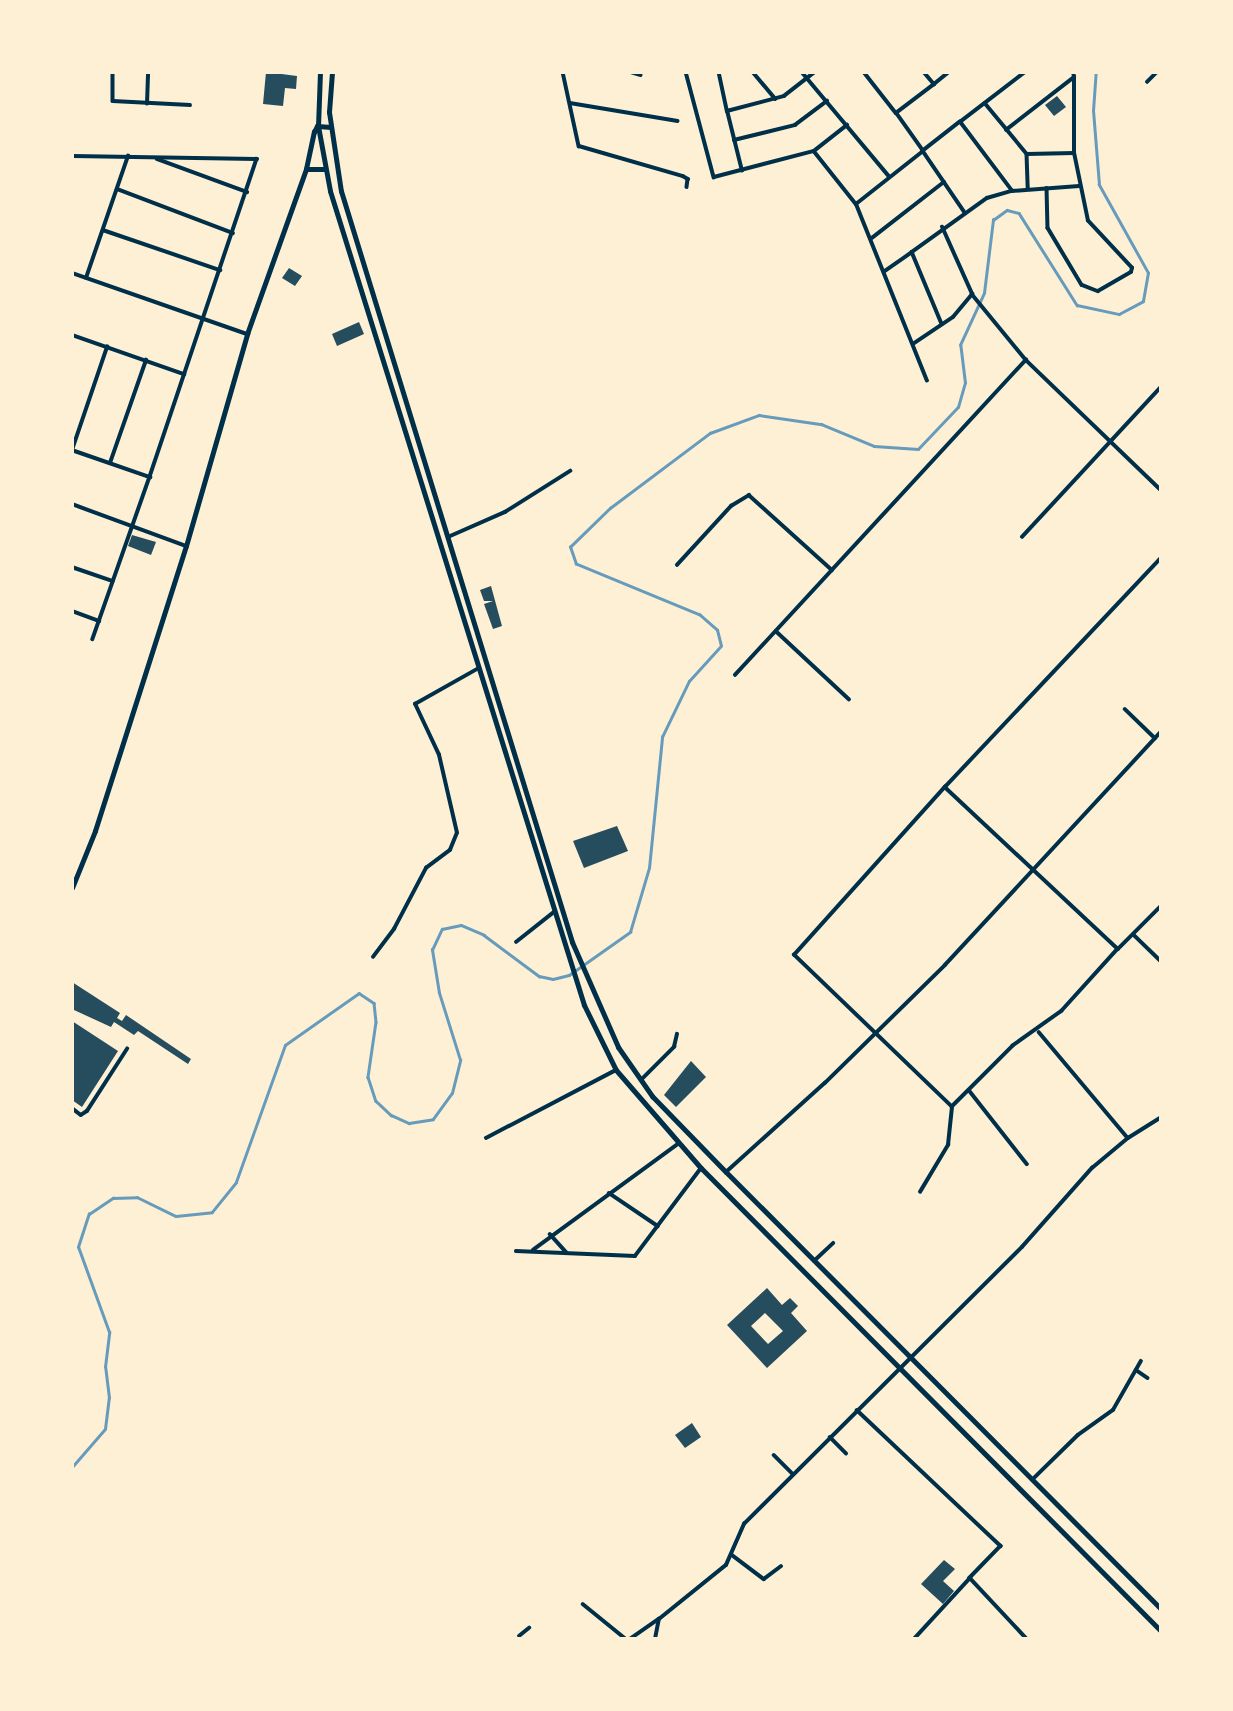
<!DOCTYPE html>
<style>
body{margin:0}
#map{position:relative;width:1233px;height:1711px;overflow:hidden;background:#fdf0d5;font-family:"Alegreya Sans",sans-serif}
div>[style]{position:absolute}
[style*='--x']{left:calc(var(--x)*1px);top:calc(var(--y)*1px);width:calc(var(--w)*1px);rotate:calc(var(--a)*1deg)}
.stream>*{height:2.5px;margin:-1.25px;padding:0 1.25px;transform-origin:1.25px;border-radius:1.25px;background:#669bbc}
.building>*{inset:0;background:#264d5e}
.minor>*{height:3.5px;margin:-1.75px;padding:0 1.75px;transform-origin:1.75px;border-radius:1.75px;background:#003049}
.tertiary>*{height:4.5px;margin:-2.25px;padding:0 2.25px;transform-origin:2.25px;border-radius:2.25px;background:#003049}
.trunk>*{height:5px;margin:-2.5px;padding:0 2.5px;transform-origin:2.5px;border-radius:2.5px;background:#003049}
span{translate:-50% -50%;white-space:nowrap;text-align:center;line-height:1.15;-webkit-text-stroke:7px #fdf0d5;paint-order:stroke}
.frame{position:absolute;inset:0;border:74px solid #fdf0d5;pointer-events:none}
</style>
<div id="map">
<div class="stream">
<i style="--x:72;--y:1467;--w:50;--a:-49"></i>
<i style="--x:105;--y:1429;--w:31;--a:-83"></i>
<i style="--x:109;--y:1398;--w:31;--a:-97"></i>
<i style="--x:105;--y:1367;--w:35;--a:-83"></i>
<i style="--x:109;--y:1332;--w:90;--a:-110"></i>
<i style="--x:78;--y:1247;--w:35;--a:-72"></i>
<i style="--x:89;--y:1214;--w:29;--a:-34"></i>
<i style="--x:113;--y:1198;--w:24;--a:-2"></i>
<i style="--x:137;--y:1197;--w:43;--a:26"></i>
<i style="--x:176;--y:1216;--w:36;--a:-6"></i>
<i style="--x:212;--y:1212;--w:38;--a:-51"></i>
<i style="--x:236;--y:1182;--w:145;--a:-70.3"></i>
<i style="--x:285;--y:1045;--w:90;--a:-35.1"></i>
<i style="--x:359;--y:993;--w:18;--a:34"></i>
<i style="--x:374;--y:1003;--w:19;--a:84"></i>
<i style="--x:376;--y:1022;--w:56;--a:98.3"></i>
<i style="--x:368;--y:1077;--w:25;--a:72"></i>
<i style="--x:376;--y:1101;--w:21;--a:43"></i>
<i style="--x:391;--y:1115;--w:20;--a:24"></i>
<i style="--x:409;--y:1123;--w:24;--a:-9"></i>
<i style="--x:433;--y:1119;--w:32;--a:-54"></i>
<i style="--x:452;--y:1093;--w:34;--a:-76"></i>
<i style="--x:460;--y:1060;--w:70;--a:-107.4"></i>
<i style="--x:439;--y:993;--w:44;--a:-99.2"></i>
<i style="--x:432;--y:950;--w:23;--a:-65"></i>
<i style="--x:442;--y:929;--w:19;--a:-12"></i>
<i style="--x:461;--y:925;--w:25;--a:23"></i>
<i style="--x:484;--y:935;--w:69;--a:36.7"></i>
<i style="--x:539;--y:976;--w:14;--a:12"></i>
<i style="--x:553;--y:979;--w:16;--a:-14"></i>
<i style="--x:569;--y:975;--w:75;--a:-35.2"></i>
<i style="--x:630;--y:932;--w:67;--a:-73.5"></i>
<i style="--x:649;--y:868;--w:132;--a:-84.3"></i>
<i style="--x:662;--y:737;--w:62;--a:-64.3"></i>
<i style="--x:689;--y:681;--w:47;--a:-47.6"></i>
<i style="--x:721;--y:646;--w:16;--a:-104"></i>
<i style="--x:717;--y:630;--w:23;--a:-139"></i>
<i style="--x:700;--y:615;--w:134;--a:-157.6"></i>
<i style="--x:576;--y:564;--w:18;--a:-109"></i>
<i style="--x:570;--y:547;--w:56;--a:-44.3"></i>
<i style="--x:610;--y:508;--w:125;--a:-36.9"></i>
<i style="--x:710;--y:433;--w:52;--a:-20.2"></i>
<i style="--x:759;--y:415;--w:63;--a:8.3"></i>
<i style="--x:821;--y:424;--w:57;--a:22.5"></i>
<i style="--x:874;--y:446;--w:44;--a:3.9"></i>
<i style="--x:918;--y:449;--w:58;--a:-46.4"></i>
<i style="--x:958;--y:407;--w:25;--a:-74"></i>
<i style="--x:965;--y:383;--w:38;--a:-97"></i>
<i style="--x:960;--y:345;--w:57;--a:-65.2"></i>
<i style="--x:984;--y:293;--w:74;--a:-83"></i>
<i style="--x:993;--y:220;--w:17;--a:-36"></i>
<i style="--x:1007;--y:210;--w:12;--a:14"></i>
<i style="--x:1019;--y:213;--w:109;--a:57.8"></i>
<i style="--x:1077;--y:305;--w:43;--a:12.1"></i>
<i style="--x:1119;--y:314;--w:27;--a:-28"></i>
<i style="--x:1143;--y:301;--w:28;--a:-80"></i>
<i style="--x:1148;--y:273;--w:101;--a:-119.1"></i>
<i style="--x:1099;--y:185;--w:74;--a:-94.6"></i>
<i style="--x:1093;--y:111;--w:39;--a:-86"></i>
</div>
<div class="building">
<i style="clip-path:polygon(266px 72px,297px 76px,296px 89px,285px 88px,283px 106px,263px 104px)"></i>
<i style="clip-path:polygon(1057px 96px,1066px 107px,1054px 116px,1045px 105px)"></i>
<i style="clip-path:polygon(289px 268px,302px 276px,295px 286px,282px 278px)"></i>
<i style="clip-path:polygon(359px 322px,364px 334px,337px 346px,332px 334px)"></i>
<i style="clip-path:polygon(132px 535px,156px 542px,151px 555px,128px 546px)"></i>
<i style="clip-path:polygon(491px 586px,502px 626px,493px 629px,484px 604px,493px 601px,484px 601px,480px 590px)"></i>
<i style="clip-path:polygon(617px 826px,628px 851px,584px 868px,573px 841px)"></i>
<i style="clip-path:polygon(72px 982px,120px 1013px,117px 1018px,122px 1021px,126px 1015px,191px 1059px,188px 1064px,138px 1031px,134px 1035px,114px 1022px,111px 1027px,74px 1010px)"></i>
<i style="clip-path:polygon(72px 1021px,118px 1051px,82px 1107px,72px 1100px)"></i>
<i style="clip-path:polygon(691px 1061px,706px 1077px,676px 1107px,664px 1095px)"></i>
<i style="clip-path:polygon(evenodd,767px 1288px,782px 1305px,790px 1298px,798px 1306px,791px 1313px,807px 1331px,767px 1368px,727px 1325px,767px 1288px,765px 1313px,783px 1331px,768px 1344px,751px 1326px,765px 1313px)"></i>
<i style="clip-path:polygon(692px 1423px,701px 1437px,685px 1448px,675px 1435px)"></i>
<i style="clip-path:polygon(944px 1560px,955px 1569px,943px 1581px,954px 1591px,943px 1604px,921px 1584px)"></i>
</div>
<div class="minor">
<i style="--x:113;--y:72;--w:29;--a:90"></i>
<i style="--x:113;--y:101;--w:77;--a:3"></i>
<i style="--x:563;--y:72;--w:76;--a:77.8"></i>
<i style="--x:579;--y:146;--w:108;--a:16.1"></i>
<i style="--x:683;--y:176;--w:6;--a:31"></i>
<i style="--x:688;--y:179;--w:8;--a:97"></i>
<i style="--x:631;--y:72;--w:10;--a:17"></i>
<i style="--x:686;--y:72;--w:109;--a:75.1"></i>
<i style="--x:714;--y:177;--w:103;--a:-14.6"></i>
<i style="--x:814;--y:151;--w:42;--a:-38.2"></i>
<i style="--x:719;--y:72;--w:40;--a:78"></i>
<i style="--x:753;--y:72;--w:35;--a:50"></i>
<i style="--x:802;--y:72;--w:136;--a:50.1"></i>
<i style="--x:864;--y:72;--w:52;--a:52"></i>
<i style="--x:924;--y:72;--w:16;--a:50"></i>
<i style="--x:934;--y:84;--w:19;--a:-39"></i>
<i style="--x:1147;--y:82;--w:14;--a:-45"></i>
<i style="--x:570;--y:103;--w:109;--a:9.5"></i>
<i style="--x:985;--y:103;--w:66;--a:50.5"></i>
<i style="--x:1027;--y:154;--w:47;--a:-1.2"></i>
<i style="--x:147;--y:104;--w:32;--a:-88"></i>
<i style="--x:960;--y:122;--w:47;--a:141.9"></i>
<i style="--x:923;--y:151;--w:73;--a:55.7"></i>
<i style="--x:1006;--y:130;--w:86;--a:-37.9"></i>
<i style="--x:1074;--y:77;--w:5;--a:-101"></i>
<i style="--x:734;--y:140;--w:63;--a:-13.8"></i>
<i style="--x:795;--y:125;--w:40;--a:-37"></i>
<i style="--x:72;--y:147;--w:13;--a:90"></i>
<i style="--x:814;--y:151;--w:68;--a:51.6"></i>
<i style="--x:1027;--y:154;--w:35;--a:88"></i>
<i style="--x:73;--y:156;--w:184;--a:0.9"></i>
<i style="--x:257;--y:159;--w:336;--a:108.6"></i>
<i style="--x:157;--y:159;--w:96;--a:20.1"></i>
<i style="--x:742;--y:171;--w:62;--a:-104"></i>
<i style="--x:727;--y:111;--w:59;--a:-14.7"></i>
<i style="--x:784;--y:96;--w:39;--a:-38"></i>
<i style="--x:1047;--y:188;--w:40;--a:88.6"></i>
<i style="--x:1048;--y:228;--w:66;--a:59.2"></i>
<i style="--x:1082;--y:285;--w:17;--a:21"></i>
<i style="--x:1098;--y:291;--w:38;--a:-30"></i>
<i style="--x:1131;--y:272;--w:4;--a:-76"></i>
<i style="--x:1132;--y:268;--w:64;--a:-133.1"></i>
<i style="--x:1088;--y:221;--w:69;--a:-101.6"></i>
<i style="--x:1074;--y:153;--w:76;--a:-90"></i>
<i style="--x:117;--y:189;--w:124;--a:20.8"></i>
<i style="--x:1012;--y:191;--w:86;--a:-127"></i>
<i style="--x:960;--y:122;--w:82;--a:-37.6"></i>
<i style="--x:103;--y:230;--w:124;--a:18.9"></i>
<i style="--x:872;--y:238;--w:91;--a:-37.9"></i>
<i style="--x:912;--y:252;--w:92;--a:-35.8"></i>
<i style="--x:987;--y:198;--w:26;--a:-16"></i>
<i style="--x:1012;--y:191;--w:67;--a:-4.3"></i>
<i style="--x:885;--y:271;--w:33;--a:-35"></i>
<i style="--x:912;--y:252;--w:78;--a:67.4"></i>
<i style="--x:72;--y:273;--w:185;--a:19.2"></i>
<i style="--x:86;--y:278;--w:129;--a:-71"></i>
<i style="--x:972;--y:294;--w:85;--a:50.7"></i>
<i style="--x:72;--y:335;--w:119;--a:19.2"></i>
<i style="--x:913;--y:344;--w:48;--a:-34"></i>
<i style="--x:953;--y:317;--w:30;--a:-50"></i>
<i style="--x:972;--y:294;--w:73;--a:-114.1"></i>
<i style="--x:927;--y:381;--w:191;--a:-111.9"></i>
<i style="--x:856;--y:204;--w:85;--a:-38.3"></i>
<i style="--x:923;--y:151;--w:47;--a:-125.4"></i>
<i style="--x:896;--y:113;--w:48;--a:-37.3"></i>
<i style="--x:72;--y:450;--w:83;--a:19.1"></i>
<i style="--x:150;--y:477;--w:172;--a:109.4"></i>
<i style="--x:72;--y:450;--w:109;--a:-71.2"></i>
<i style="--x:110;--y:463;--w:109;--a:-70.7"></i>
<i style="--x:72;--y:504;--w:121;--a:20.2"></i>
<i style="--x:448;--y:537;--w:62;--a:-23.7"></i>
<i style="--x:505;--y:512;--w:77;--a:-32.2"></i>
<i style="--x:1022;--y:537;--w:205;--a:-47.2"></i>
<i style="--x:677;--y:565;--w:80;--a:-47.5"></i>
<i style="--x:731;--y:506;--w:21;--a:-31"></i>
<i style="--x:749;--y:495;--w:112;--a:42.1"></i>
<i style="--x:72;--y:567;--w:43;--a:18.9"></i>
<i style="--x:72;--y:611;--w:29;--a:20"></i>
<i style="--x:776;--y:631;--w:100;--a:43"></i>
<i style="--x:735;--y:675;--w:429;--a:-47.3"></i>
<i style="--x:1026;--y:360;--w:187;--a:43.9"></i>
<i style="--x:1125;--y:709;--w:42;--a:44"></i>
<i style="--x:945;--y:787;--w:237;--a:43.1"></i>
<i style="--x:1118;--y:949;--w:84;--a:132.1"></i>
<i style="--x:1062;--y:1011;--w:60;--a:144.5"></i>
<i style="--x:1013;--y:1046;--w:86;--a:135"></i>
<i style="--x:952;--y:1107;--w:219;--a:-136.1"></i>
<i style="--x:794;--y:955;--w:226;--a:-48.1"></i>
<i style="--x:945;--y:787;--w:315;--a:-46.7"></i>
<i style="--x:1134;--y:935;--w:37;--a:44"></i>
<i style="--x:516;--y:942;--w:48;--a:-38.3"></i>
<i style="--x:1118;--y:949;--w:61;--a:-45"></i>
<i style="--x:373;--y:957;--w:35;--a:-53"></i>
<i style="--x:394;--y:929;--w:69;--a:-62.3"></i>
<i style="--x:426;--y:868;--w:30;--a:-37"></i>
<i style="--x:450;--y:850;--w:18;--a:-68"></i>
<i style="--x:457;--y:833;--w:80;--a:-103"></i>
<i style="--x:439;--y:755;--w:56;--a:-115.2"></i>
<i style="--x:415;--y:704;--w:71;--a:-29.4"></i>
<i style="--x:1039;--y:1032;--w:138;--a:50"></i>
<i style="--x:1128;--y:1138;--w:39;--a:-32"></i>
<i style="--x:641;--y:1080;--w:47;--a:-45"></i>
<i style="--x:674;--y:1047;--w:13;--a:-77"></i>
<i style="--x:969;--y:1090;--w:94;--a:51.9"></i>
<i style="--x:72;--y:1108;--w:11;--a:38"></i>
<i style="--x:81;--y:1115;--w:7;--a:-34"></i>
<i style="--x:87;--y:1111;--w:74;--a:-57.2"></i>
<i style="--x:486;--y:1138;--w:147;--a:-27.6"></i>
<i style="--x:726;--y:1172;--w:133;--a:-42"></i>
<i style="--x:825;--y:1083;--w:168;--a:-44.5"></i>
<i style="--x:945;--y:965;--w:318;--a:-47.2"></i>
<i style="--x:920;--y:1192;--w:55;--a:-59.2"></i>
<i style="--x:948;--y:1145;--w:38;--a:-84"></i>
<i style="--x:609;--y:1193;--w:59;--a:34"></i>
<i style="--x:550;--y:1234;--w:25;--a:48"></i>
<i style="--x:533;--y:1250;--w:180;--a:-36.2"></i>
<i style="--x:516;--y:1251;--w:119;--a:2.4"></i>
<i style="--x:635;--y:1256;--w:110;--a:-53.1"></i>
<i style="--x:814;--y:1261;--w:26;--a:-43"></i>
<i style="--x:1136;--y:1370;--w:14;--a:34"></i>
<i style="--x:857;--y:1410;--w:198;--a:43.4"></i>
<i style="--x:1001;--y:1546;--w:45;--a:134.1"></i>
<i style="--x:830;--y:1437;--w:23;--a:45"></i>
<i style="--x:774;--y:1455;--w:27;--a:45"></i>
<i style="--x:1032;--y:1480;--w:64;--a:-44.4"></i>
<i style="--x:1078;--y:1435;--w:43;--a:-35.5"></i>
<i style="--x:1113;--y:1410;--w:56;--a:-60.3"></i>
<i style="--x:732;--y:1555;--w:40;--a:37"></i>
<i style="--x:764;--y:1579;--w:21;--a:-37"></i>
<i style="--x:583;--y:1604;--w:55;--a:39.1"></i>
<i style="--x:519;--y:1636;--w:13;--a:-39"></i>
<i style="--x:630;--y:1639;--w:35;--a:-35"></i>
<i style="--x:655;--y:1639;--w:20;--a:-79"></i>
<i style="--x:659;--y:1619;--w:86;--a:-38.9"></i>
<i style="--x:726;--y:1565;--w:45;--a:-66.3"></i>
<i style="--x:744;--y:1524;--w:392;--a:-44.9"></i>
<i style="--x:1022;--y:1247;--w:106;--a:-48.5"></i>
<i style="--x:1092;--y:1168;--w:47;--a:-39.8"></i>
<i style="--x:914;--y:1639;--w:83;--a:-47.4"></i>
<i style="--x:970;--y:1578;--w:83;--a:46.9"></i>
</div>
<div class="tertiary">
<i style="--x:72;--y:888;--w:61;--a:-68"></i>
<i style="--x:95;--y:831;--w:299;--a:-72.3"></i>
<i style="--x:186;--y:546;--w:221;--a:-73.9"></i>
<i style="--x:247;--y:334;--w:175;--a:-70.3"></i>
<i style="--x:306;--y:169;--w:38;--a:-78"></i>
<i style="--x:314;--y:132;--w:7;--a:-63"></i>
<i style="--x:317;--y:126;--w:14;--a:4"></i>
</div>
<div class="trunk">
<i style="--x:320;--y:72;--w:54;--a:92.1"></i>
<i style="--x:318;--y:126;--w:66;--a:79.5"></i>
<i style="--x:330;--y:191;--w:853;--a:72.67"></i>
<i style="--x:584;--y:1005;--w:72;--a:63.8"></i>
<i style="--x:616;--y:1070;--w:130;--a:49.1"></i>
<i style="--x:701;--y:1168;--w:653;--a:45.19"></i>
<i style="--x:332;--y:72;--w:40;--a:94.3"></i>
<i style="--x:329;--y:112;--w:80;--a:81.4"></i>
<i style="--x:341;--y:191;--w:786;--a:72.9"></i>
<i style="--x:572;--y:942;--w:115;--a:66.3"></i>
<i style="--x:618;--y:1047;--w:60;--a:55.2"></i>
<i style="--x:652;--y:1096;--w:106;--a:45.8"></i>
<i style="--x:726;--y:1172;--w:617;--a:45.13"></i>
<i style="--x:306;--y:169;--w:18;--a:0"></i>
</div>
<div class="frame"></div>
</div>
